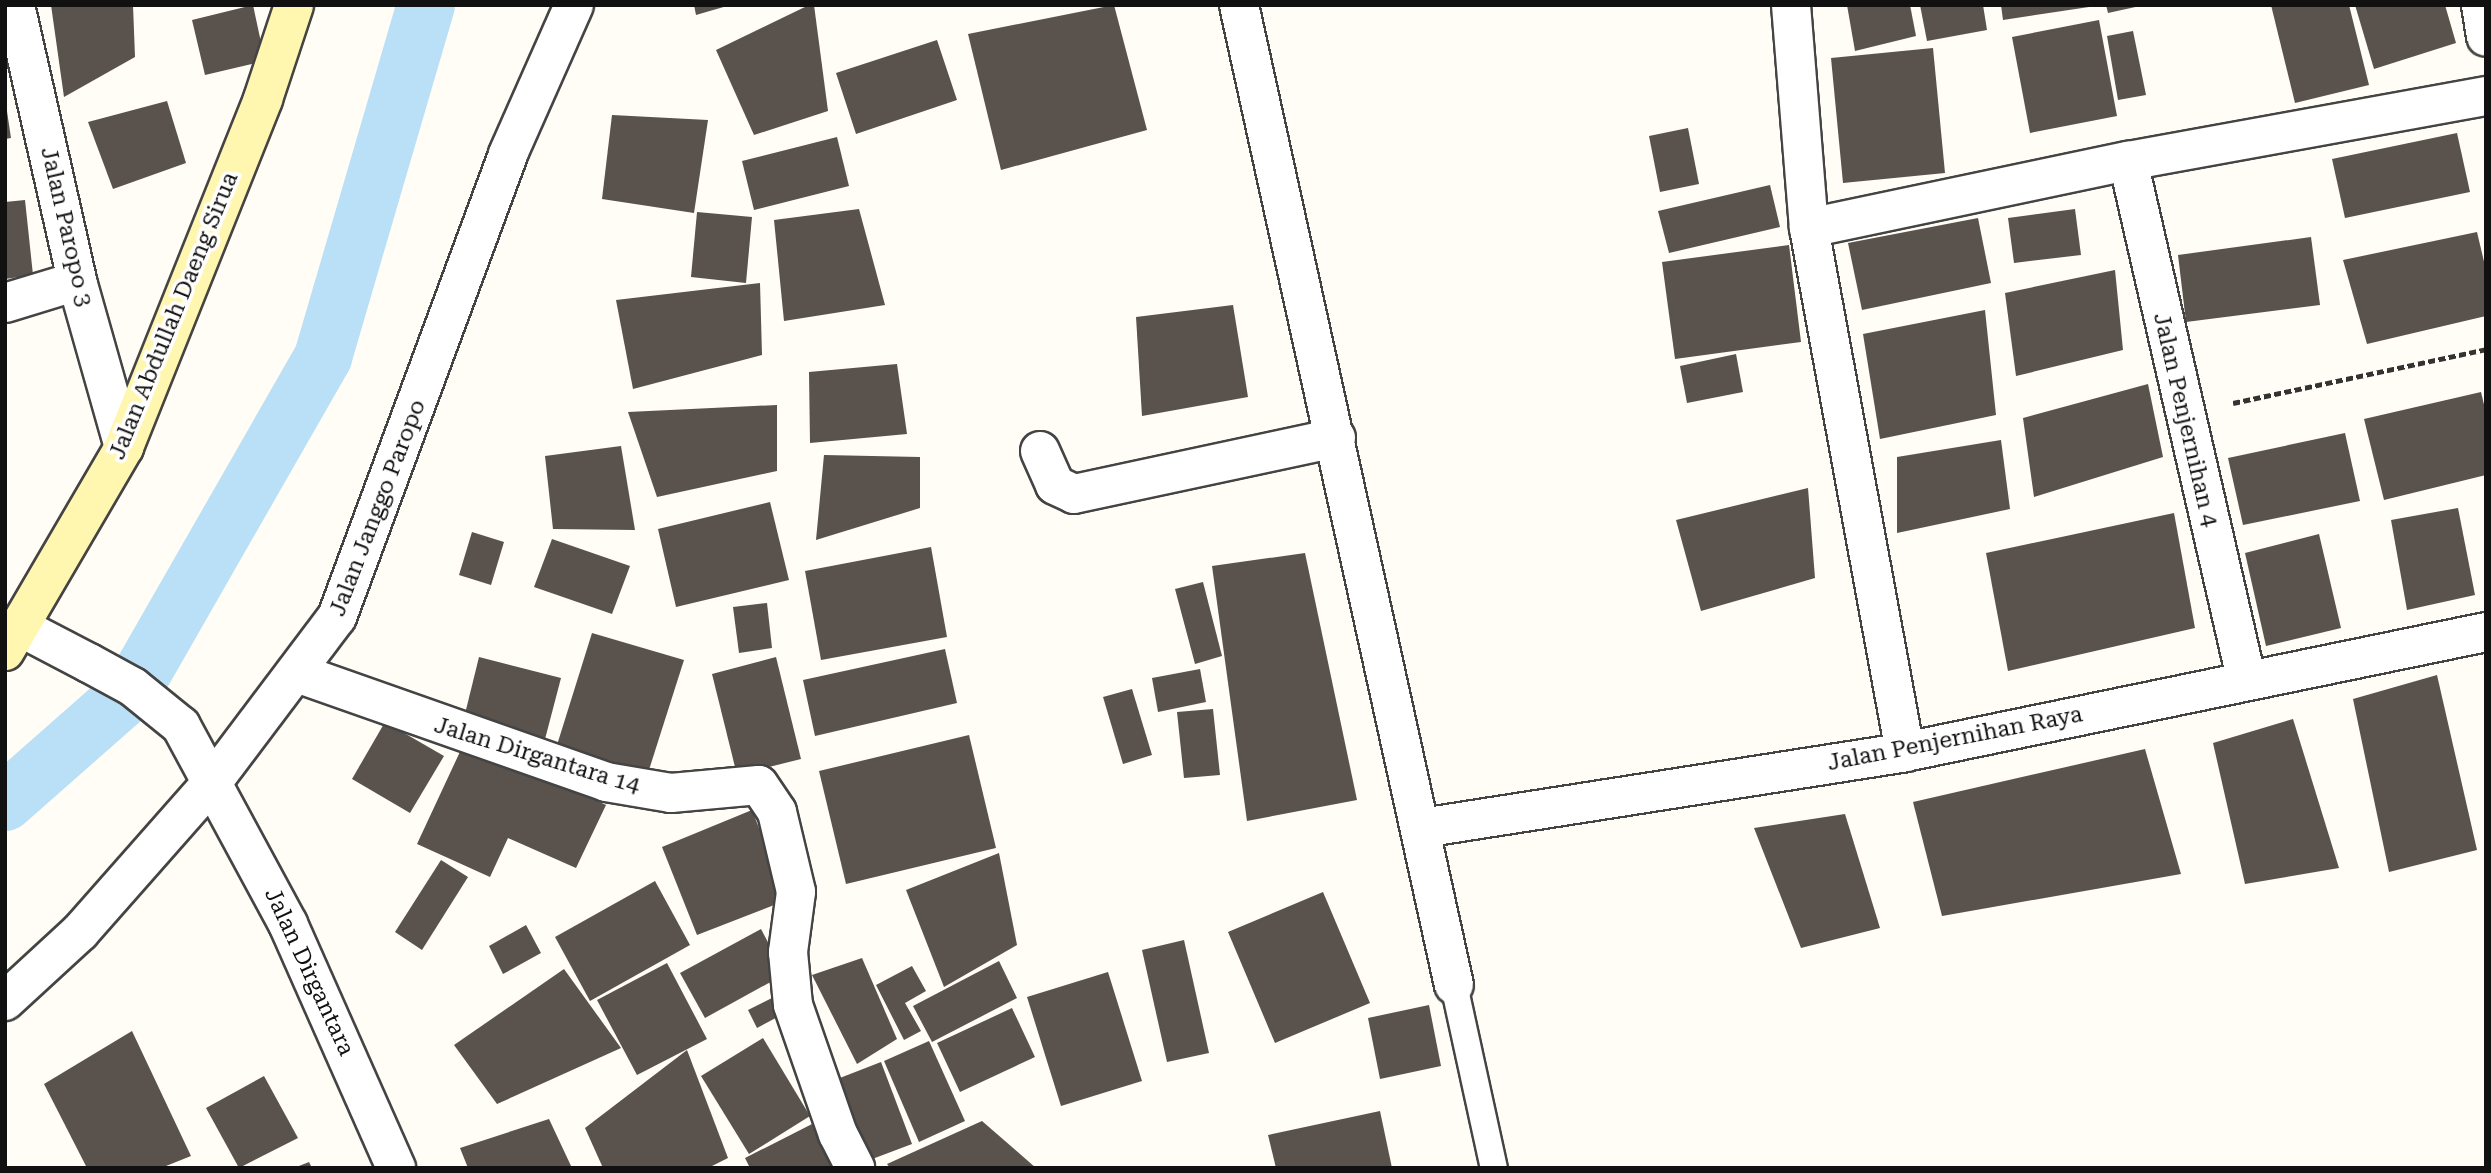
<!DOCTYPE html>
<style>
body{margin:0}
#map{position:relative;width:2491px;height:1173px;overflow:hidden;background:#fffdf5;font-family:"Roboto Serif",serif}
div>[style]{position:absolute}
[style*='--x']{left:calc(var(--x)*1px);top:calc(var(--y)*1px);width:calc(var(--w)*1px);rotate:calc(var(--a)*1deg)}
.canal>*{height:58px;margin:-29px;padding:0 29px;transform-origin:29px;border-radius:29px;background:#b9e0f7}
.building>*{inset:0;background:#5a524d}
.path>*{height:4.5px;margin-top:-2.25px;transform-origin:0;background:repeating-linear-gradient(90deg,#333 0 7px,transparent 0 10.5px)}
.roads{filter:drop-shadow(2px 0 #444) drop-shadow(-2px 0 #444) drop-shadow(0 2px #444) drop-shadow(0 -2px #444)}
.service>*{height:26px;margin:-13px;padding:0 13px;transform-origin:13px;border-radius:13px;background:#fff}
.minor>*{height:38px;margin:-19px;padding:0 19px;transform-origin:19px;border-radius:19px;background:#fff}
.secondary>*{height:38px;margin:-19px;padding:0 19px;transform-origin:19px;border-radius:19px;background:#fff6b0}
span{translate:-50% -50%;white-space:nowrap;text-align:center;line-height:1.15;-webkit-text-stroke:7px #fff;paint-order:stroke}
.street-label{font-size:23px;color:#111}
.frame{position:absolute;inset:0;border:7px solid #111;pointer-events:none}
</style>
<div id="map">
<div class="canal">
<i style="--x:5;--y:802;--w:171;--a:-41.4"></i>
<i style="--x:133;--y:689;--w:383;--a:-60.2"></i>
<i style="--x:323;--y:357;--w:367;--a:-73.7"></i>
</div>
<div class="building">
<i style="clip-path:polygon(51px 5px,133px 5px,135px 57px,64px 97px)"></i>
<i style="clip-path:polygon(253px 5px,265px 61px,205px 75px,192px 20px)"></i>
<i style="clip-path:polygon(694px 5px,727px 5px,727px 6px,696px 15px)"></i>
<i style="clip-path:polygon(809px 5px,814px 5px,828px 111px,754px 135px,716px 50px)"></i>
<i style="clip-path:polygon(1114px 5px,1147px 130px,1001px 170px,968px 34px)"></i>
<i style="clip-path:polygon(1847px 5px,1910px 5px,1916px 36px,1855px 51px)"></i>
<i style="clip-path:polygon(1920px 5px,1983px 5px,1987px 30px,1927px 41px)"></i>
<i style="clip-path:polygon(2001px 5px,2089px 5px,2089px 7px,2003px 20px)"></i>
<i style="clip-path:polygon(2106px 5px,2140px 5px,2140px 6px,2108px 13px)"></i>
<i style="clip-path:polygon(2271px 5px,2349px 5px,2369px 85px,2295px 103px)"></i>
<i style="clip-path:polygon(2355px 5px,2445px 5px,2456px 43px,2374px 69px)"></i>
<i style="clip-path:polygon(2099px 20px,2117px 116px,2030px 133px,2012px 37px)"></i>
<i style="clip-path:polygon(2133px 31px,2146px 95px,2118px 100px,2107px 36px)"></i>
<i style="clip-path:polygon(937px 40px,957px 100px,856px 134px,836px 73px)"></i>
<i style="clip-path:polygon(1933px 48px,1945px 173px,1843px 183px,1831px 58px)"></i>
<i style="clip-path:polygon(5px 98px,11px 138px,5px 139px)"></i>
<i style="clip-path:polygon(167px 101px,186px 163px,113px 189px,88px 122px)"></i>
<i style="clip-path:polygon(612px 115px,708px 120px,694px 213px,602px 199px)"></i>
<i style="clip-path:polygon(1688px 128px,1699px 184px,1660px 192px,1649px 136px)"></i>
<i style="clip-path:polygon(2457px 133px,2470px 192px,2345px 218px,2332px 159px)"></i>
<i style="clip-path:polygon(837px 137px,849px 186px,754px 210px,742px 161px)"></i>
<i style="clip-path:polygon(1770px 185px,1780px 227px,1669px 253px,1658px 211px)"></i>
<i style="clip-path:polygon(25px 200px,33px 275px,5px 279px,5px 202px)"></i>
<i style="clip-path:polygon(859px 209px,885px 305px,784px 321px,774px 220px)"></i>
<i style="clip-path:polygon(2075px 209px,2081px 255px,2014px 263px,2008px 218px)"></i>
<i style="clip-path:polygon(697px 212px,752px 217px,746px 283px,691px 277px)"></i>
<i style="clip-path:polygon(1978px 218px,1991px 283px,1862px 310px,1848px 243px)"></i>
<i style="clip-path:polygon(2477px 232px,2486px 270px,2486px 316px,2367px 344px,2343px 260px)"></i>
<i style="clip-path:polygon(2311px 237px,2320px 305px,2186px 322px,2178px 255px)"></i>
<i style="clip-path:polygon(1789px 245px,1801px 342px,1675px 359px,1662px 262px)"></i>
<i style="clip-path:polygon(2115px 270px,2123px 350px,2016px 376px,2005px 293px)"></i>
<i style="clip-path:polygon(760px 283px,762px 355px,633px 389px,616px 300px)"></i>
<i style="clip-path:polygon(1233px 305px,1248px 397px,1142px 416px,1136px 317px)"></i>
<i style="clip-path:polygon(1985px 310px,1996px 415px,1880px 439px,1863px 334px)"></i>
<i style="clip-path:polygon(1736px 354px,1743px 392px,1687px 403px,1680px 366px)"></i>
<i style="clip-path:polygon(897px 364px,907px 434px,810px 443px,809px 372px)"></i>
<i style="clip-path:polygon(2148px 384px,2163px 457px,2034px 497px,2023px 418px)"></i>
<i style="clip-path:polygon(2481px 392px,2486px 413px,2486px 475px,2384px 500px,2364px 419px)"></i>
<i style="clip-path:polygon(777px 405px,777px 471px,657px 497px,628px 412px)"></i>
<i style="clip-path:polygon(2345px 433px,2360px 501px,2243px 525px,2228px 458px)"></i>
<i style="clip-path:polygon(2001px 440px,2010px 509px,1897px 533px,1897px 457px)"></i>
<i style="clip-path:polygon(621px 446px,635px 530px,553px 529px,545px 456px)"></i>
<i style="clip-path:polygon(824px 455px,920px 457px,920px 508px,816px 540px)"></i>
<i style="clip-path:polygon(1808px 488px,1815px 578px,1701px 611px,1676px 520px)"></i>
<i style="clip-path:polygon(770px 502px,789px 580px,676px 607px,658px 529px)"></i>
<i style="clip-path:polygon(2458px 508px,2475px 595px,2407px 610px,2391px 520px)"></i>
<i style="clip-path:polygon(2174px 513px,2195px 628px,2008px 671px,1986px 553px)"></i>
<i style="clip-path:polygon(472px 532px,504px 542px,491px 585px,459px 575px)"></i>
<i style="clip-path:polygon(2319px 534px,2341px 628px,2266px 646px,2245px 553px)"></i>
<i style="clip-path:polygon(552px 539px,630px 566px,612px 614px,534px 587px)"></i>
<i style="clip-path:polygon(931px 547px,947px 637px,821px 660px,805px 571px)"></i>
<i style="clip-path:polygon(1305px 553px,1357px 800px,1247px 821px,1212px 566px)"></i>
<i style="clip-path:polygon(1203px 582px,1222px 656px,1195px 664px,1175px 589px)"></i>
<i style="clip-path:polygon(767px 603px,772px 648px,739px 653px,733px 607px)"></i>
<i style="clip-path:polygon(592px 633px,684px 660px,648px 773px,557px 745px)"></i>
<i style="clip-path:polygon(945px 649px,957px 703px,815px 736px,803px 680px)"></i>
<i style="clip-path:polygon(479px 657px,561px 678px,544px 743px,463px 722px)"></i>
<i style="clip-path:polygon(776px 657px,801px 759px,737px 775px,712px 674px)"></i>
<i style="clip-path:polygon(1200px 669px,1206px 702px,1158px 712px,1152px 678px)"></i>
<i style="clip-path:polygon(2437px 675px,2477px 850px,2389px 872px,2353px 699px)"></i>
<i style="clip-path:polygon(1132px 689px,1152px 755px,1123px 764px,1103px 697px)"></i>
<i style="clip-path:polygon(1213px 709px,1220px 775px,1184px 778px,1177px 712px)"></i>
<i style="clip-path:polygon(2293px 719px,2339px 868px,2245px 884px,2213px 743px)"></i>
<i style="clip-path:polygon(385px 722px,444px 756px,410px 813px,352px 779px)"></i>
<i style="clip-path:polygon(969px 735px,996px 848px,846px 884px,819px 771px)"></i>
<i style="clip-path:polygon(465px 741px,606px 805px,576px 868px,508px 838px,490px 877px,417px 844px)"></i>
<i style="clip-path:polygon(2145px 749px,2181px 874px,1942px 916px,1913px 802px)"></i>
<i style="clip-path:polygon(752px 810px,787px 900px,697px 935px,662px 847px)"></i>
<i style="clip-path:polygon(1845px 814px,1880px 928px,1801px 948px,1754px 828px)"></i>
<i style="clip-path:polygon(999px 853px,1017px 945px,944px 987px,906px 890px)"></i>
<i style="clip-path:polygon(441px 860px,468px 877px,422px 950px,395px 932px)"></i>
<i style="clip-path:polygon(655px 881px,690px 945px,590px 1001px,555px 937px)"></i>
<i style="clip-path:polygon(1323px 892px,1370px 1003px,1275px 1043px,1228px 932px)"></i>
<i style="clip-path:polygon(526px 925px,541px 953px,503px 974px,489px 946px)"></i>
<i style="clip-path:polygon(761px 929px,785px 974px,705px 1018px,680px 973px)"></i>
<i style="clip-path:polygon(1184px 940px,1209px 1053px,1167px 1062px,1142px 950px)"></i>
<i style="clip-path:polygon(862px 958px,897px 1039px,857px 1064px,812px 975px)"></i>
<i style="clip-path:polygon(999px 961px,1017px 998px,932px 1042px,913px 1006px)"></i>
<i style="clip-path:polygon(667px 963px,707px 1039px,637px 1075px,597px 1000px)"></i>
<i style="clip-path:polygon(912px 966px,926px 991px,905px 1003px,921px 1031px,904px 1040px,876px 985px)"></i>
<i style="clip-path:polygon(564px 969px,621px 1048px,497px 1104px,454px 1045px)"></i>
<i style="clip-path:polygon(1108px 972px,1142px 1081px,1061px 1106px,1027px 997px)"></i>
<i style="clip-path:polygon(776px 996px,785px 1013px,757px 1028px,748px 1010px)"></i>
<i style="clip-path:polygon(1429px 1005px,1441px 1066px,1380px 1079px,1368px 1018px)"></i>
<i style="clip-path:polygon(1012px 1008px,1035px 1057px,960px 1092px,937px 1043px)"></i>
<i style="clip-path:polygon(132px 1031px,191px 1156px,161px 1168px,87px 1168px,44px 1084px)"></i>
<i style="clip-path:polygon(763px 1038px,810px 1116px,749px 1154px,701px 1076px)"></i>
<i style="clip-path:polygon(929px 1041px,965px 1121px,919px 1142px,884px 1061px)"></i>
<i style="clip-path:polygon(687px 1050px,728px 1158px,708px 1168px,603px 1168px,585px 1128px)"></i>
<i style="clip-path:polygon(881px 1062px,912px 1144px,859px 1164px,827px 1083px)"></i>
<i style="clip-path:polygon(264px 1076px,298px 1138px,239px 1168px,206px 1108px)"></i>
<i style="clip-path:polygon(1380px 1111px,1392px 1168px,1276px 1168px,1268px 1135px)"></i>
<i style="clip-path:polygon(549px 1119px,572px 1168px,468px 1168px,460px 1148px)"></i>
<i style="clip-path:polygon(982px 1121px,1036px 1168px,890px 1168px,887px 1164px)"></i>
<i style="clip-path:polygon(816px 1122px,839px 1168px,750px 1168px,745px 1158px)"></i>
<i style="clip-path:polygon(309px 1162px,312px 1168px,294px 1168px)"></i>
</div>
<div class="path">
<i style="--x:2233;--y:403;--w:259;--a:-12"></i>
</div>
<div class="roads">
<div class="service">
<i style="--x:1454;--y:985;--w:187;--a:77.7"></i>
</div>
<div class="minor">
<i style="--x:15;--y:5;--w:283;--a:77.3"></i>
<i style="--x:77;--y:281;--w:173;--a:74.2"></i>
<i style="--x:1239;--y:5;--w:1003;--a:77.63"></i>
<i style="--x:1791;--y:5;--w:224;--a:85.4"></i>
<i style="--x:2481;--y:5;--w:32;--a:81"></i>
<i style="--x:2128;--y:161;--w:530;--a:77.14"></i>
<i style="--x:5;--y:303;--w:75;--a:-17"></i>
<i style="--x:1040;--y:451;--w:37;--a:66"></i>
<i style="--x:1055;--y:485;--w:21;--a:25"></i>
<i style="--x:1074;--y:494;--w:268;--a:-12.1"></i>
<i style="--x:5;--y:631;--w:16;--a:-15"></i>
<i style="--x:20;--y:627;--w:78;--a:27.6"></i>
<i style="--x:89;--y:663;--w:50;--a:28.6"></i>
<i style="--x:133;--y:687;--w:62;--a:39.1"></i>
<i style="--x:181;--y:726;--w:225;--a:61.6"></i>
<i style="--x:288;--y:924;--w:267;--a:66.1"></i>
<i style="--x:297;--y:673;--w:328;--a:19.4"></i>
<i style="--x:606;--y:782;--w:66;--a:9.6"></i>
<i style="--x:671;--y:793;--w:88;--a:-5.2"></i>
<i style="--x:759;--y:785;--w:32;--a:56"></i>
<i style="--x:777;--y:812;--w:82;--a:76.6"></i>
<i style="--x:796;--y:892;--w:61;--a:97.6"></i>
<i style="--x:788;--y:952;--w:53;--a:84.6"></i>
<i style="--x:793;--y:1005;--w:137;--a:70.8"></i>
<i style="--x:838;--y:1134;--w:38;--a:63"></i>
<i style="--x:1905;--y:752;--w:533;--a:-100.38"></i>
<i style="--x:1809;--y:228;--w:326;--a:-11.9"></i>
<i style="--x:2128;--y:161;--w:364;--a:-10.3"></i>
<i style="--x:1422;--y:828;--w:489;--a:-8.9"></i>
<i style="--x:1905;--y:752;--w:593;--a:-11.67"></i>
<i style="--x:5;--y:1001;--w:102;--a:-42.6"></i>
<i style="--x:80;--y:932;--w:203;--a:-48.6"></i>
<i style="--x:214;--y:780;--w:204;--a:-53"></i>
<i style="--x:337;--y:617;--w:494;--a:-69.7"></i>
<i style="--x:508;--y:154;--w:163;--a:-66.1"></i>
</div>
<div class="secondary">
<i style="--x:5;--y:651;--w:236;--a:-59.7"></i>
<i style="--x:124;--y:447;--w:375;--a:-68.2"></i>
<i style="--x:263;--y:99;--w:99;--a:-71.7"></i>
</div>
</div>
<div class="street-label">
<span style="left:66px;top:227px;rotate:77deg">Jalan Paropo 3</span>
<span style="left:174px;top:316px;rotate:-68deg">Jalan Abdullah Daeng Sirua</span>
<span style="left:2185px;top:420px;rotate:77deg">Jalan Penjernihan 4</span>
<span style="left:378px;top:508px;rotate:-69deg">Jalan Janggo Paropo</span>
<span style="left:1955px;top:739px;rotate:-11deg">Jalan Penjernihan Raya</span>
<span style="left:537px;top:756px;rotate:17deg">Jalan Dirgantara 14</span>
<span style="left:309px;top:972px;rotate:65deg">Jalan Dirgantara</span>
</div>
<div class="frame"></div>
</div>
